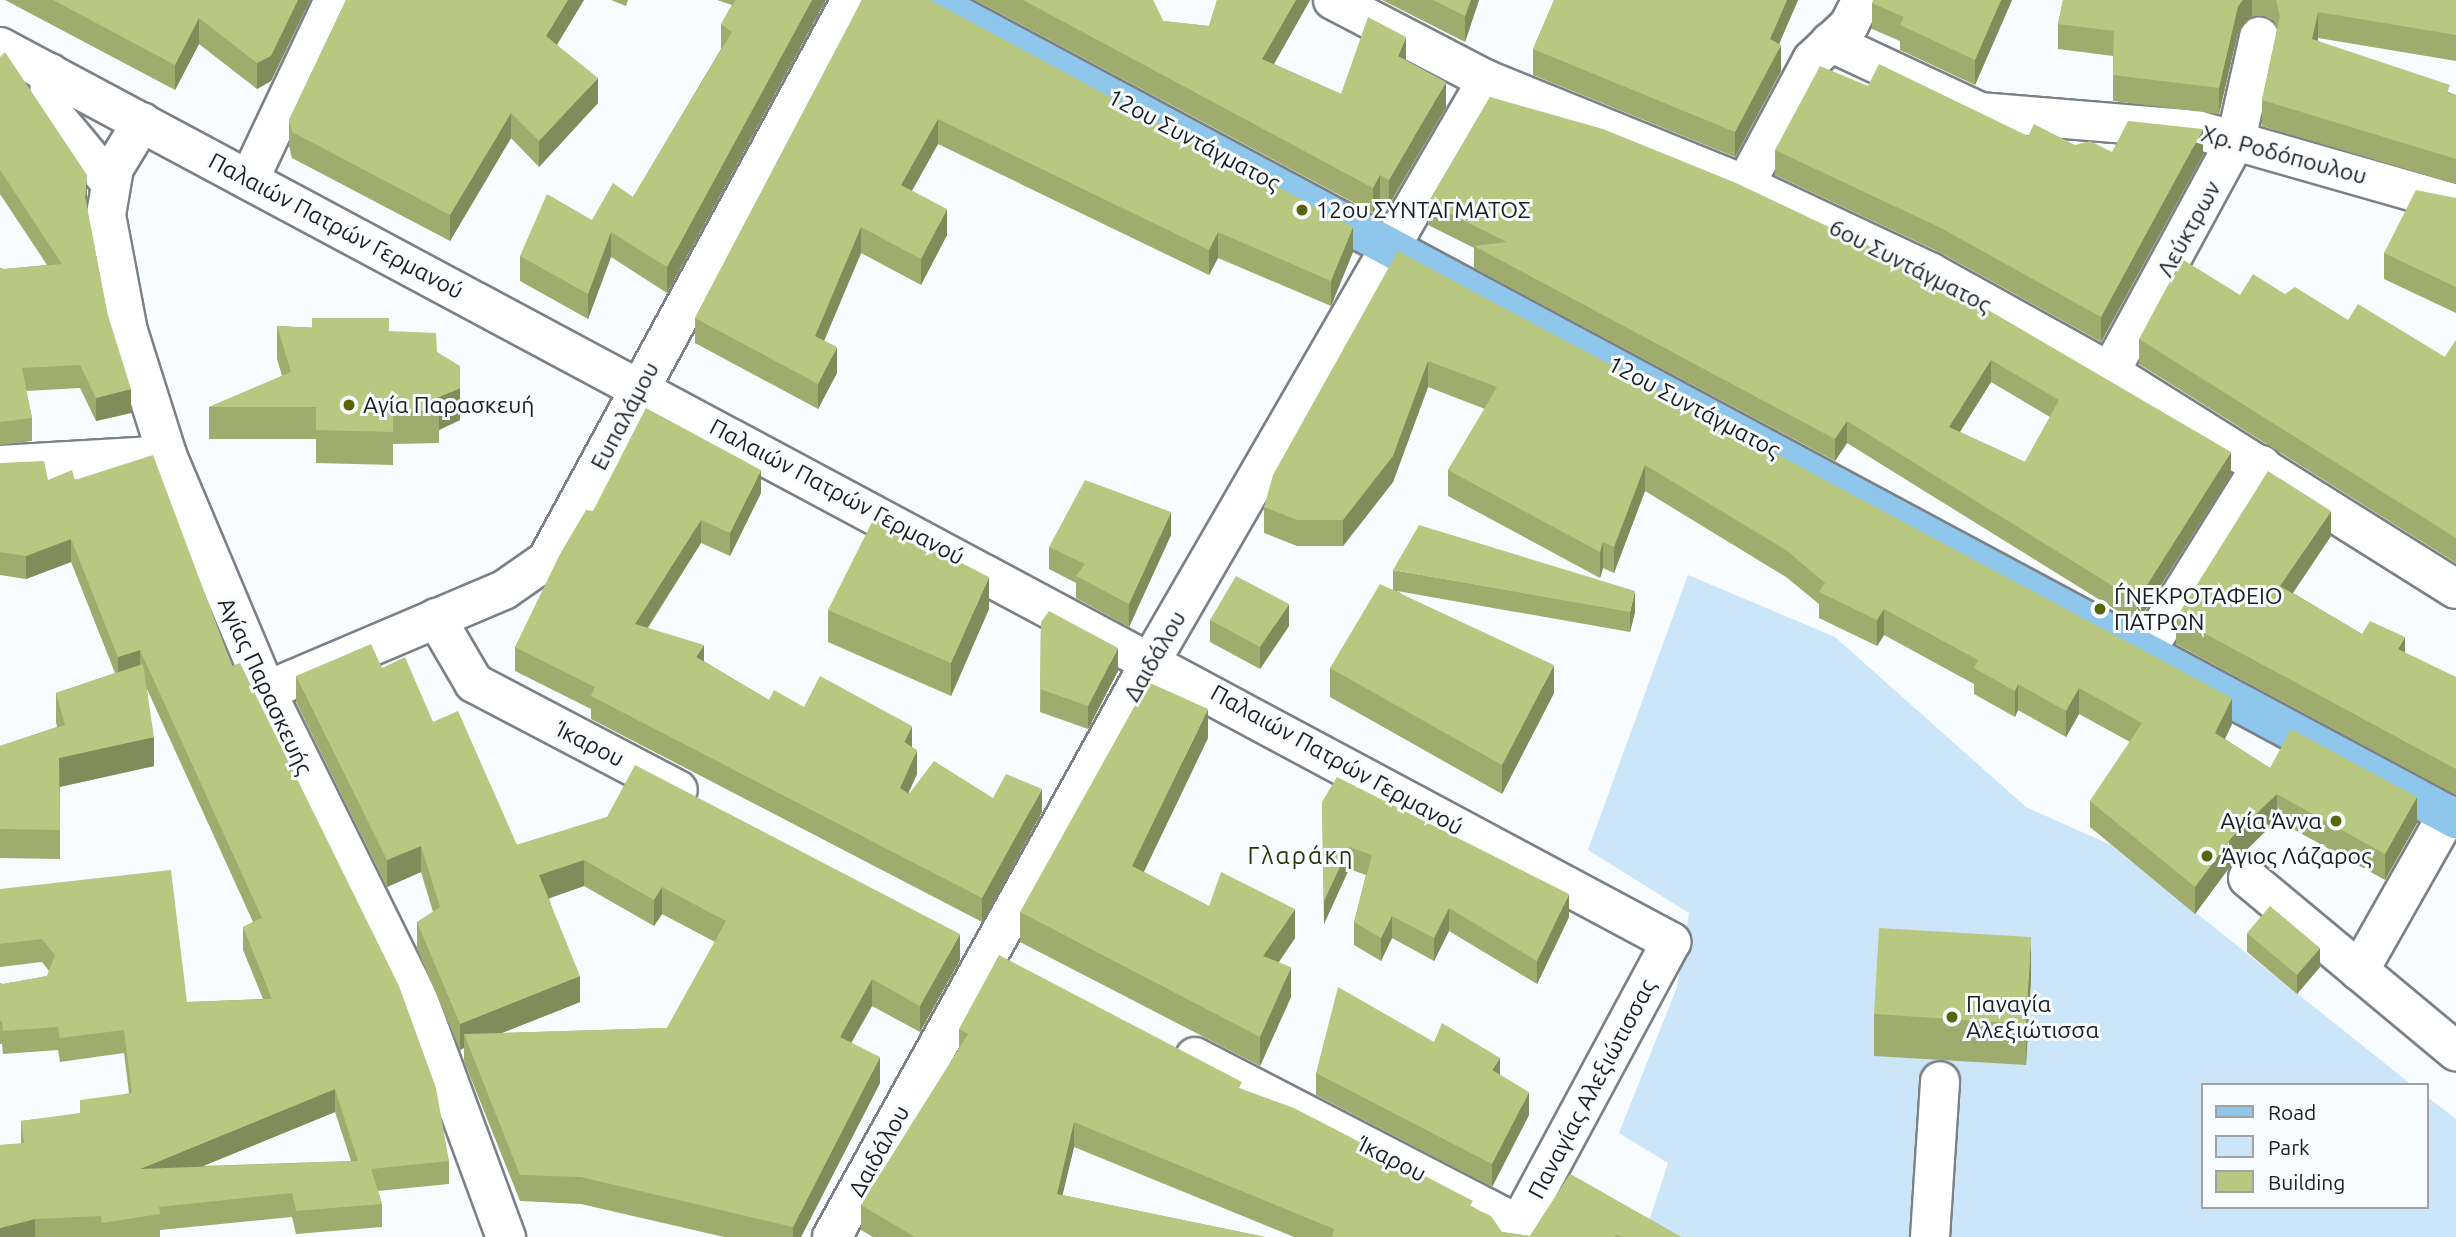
<!DOCTYPE html>
<meta charset="utf-8">
<style>
body{margin:0}
#map{position:relative;width:2456px;height:1237px;overflow:hidden;background:#f9fcfe;font-family:Ubuntu,sans-serif}
div>[style]{position:absolute}
[style*='--x']{left:calc(var(--x)*1px);top:calc(var(--y)*1px);width:calc(var(--w)*1px);rotate:calc(var(--a)*1deg)}
.green>*{inset:0;background:#cce6f9}
.roads{filter:drop-shadow(2px 0 #7b8186) drop-shadow(-2px 0 #7b8186) drop-shadow(0 2px #7b8186) drop-shadow(0 -2px #7b8186)}
.minor>*{height:38px;margin:-19px;padding:0 19px;transform-origin:19px;border-radius:19px;background:#fff}
.major>*{height:38px;margin:-19px;padding:0 19px;transform-origin:19px;border-radius:19px;background:#8ec7eb}
.wall>*{inset:0;background:#9fac6e}
.shaded-wall>*{inset:0;background:#828c5a}
.building>*{inset:0;background:#b9c880}
.dots>*{width:19px;height:19px;translate:-50% -50%;box-sizing:border-box;border:4px solid #f9fcfe;border-radius:50%}
span{translate:-50% -50%;white-space:nowrap;text-align:center;line-height:1.15;-webkit-text-stroke:6px #f9fcfe;paint-order:stroke}
.street-label{font-size:23px;color:#1b1e20}
.poi-label{font-size:23px;color:#1b1e20}
.left{translate:0 -50%;text-align:left}
.right{translate:-100% -50%;text-align:right}
.neighbourhood-label{font-size:24px;color:#2c320a;letter-spacing:2px}
.legend{position:absolute;left:2201px;top:1083px;width:228px;height:126px;box-sizing:border-box;background:#f9fcfe;border:2px solid #a0a3a5;margin:0;padding:9px 12px;list-style:none;font-size:21px;color:#1b1e20}
.legend li{display:flex;align-items:center;gap:14px;height:35px}
.legend b{width:35px;border:2px solid #a0a3a5}
</style>
<div id="map">
<div class="green">
<i style="clip-path:polygon(1688px 575px,1835px 637px,2026px 807px,2111px 845px,2412px 1085px,2202px 1085px,2202px 1207px,2426px 1207px,2426px 1096px,2456px 1119px,2456px 1237px,1644px 1237px,1668px 1163px,1619px 1133px,1677px 987px,1689px 913px,1588px 850px)"></i>
</div>
<div class="roads">
<div class="minor">
<i style="--x:1333;--y:0;--w:174;--a:27.5"></i>
<i style="--x:1487;--y:80;--w:279;--a:22.1"></i>
<i style="--x:1745;--y:185;--w:204;--a:25.2"></i>
<i style="--x:1930;--y:272;--w:206;--a:29.1"></i>
<i style="--x:2110;--y:372;--w:408;--a:32.1"></i>
<i style="--x:1830;--y:42;--w:166;--a:25"></i>
<i style="--x:1980;--y:112;--w:218;--a:4.7"></i>
<i style="--x:2197;--y:130;--w:269;--a:15.9"></i>
<i style="--x:0;--y:47;--w:1896;--a:28.17"></i>
<i style="--x:1671;--y:942;--w:335;--a:118.3"></i>
<i style="--x:50;--y:73;--w:36;--a:92"></i>
<i style="--x:49;--y:109;--w:94;--a:50.2"></i>
<i style="--x:142;--y:122;--w:54;--a:121.3"></i>
<i style="--x:114;--y:168;--w:48;--a:99.7"></i>
<i style="--x:106;--y:215;--w:118;--a:79.3"></i>
<i style="--x:128;--y:331;--w:130;--a:72.5"></i>
<i style="--x:167;--y:455;--w:256;--a:67.2"></i>
<i style="--x:266;--y:691;--w:346;--a:63.7"></i>
<i style="--x:419;--y:1001;--w:252;--a:69.8"></i>
<i style="--x:249;--y:180;--w:199;--a:-64.7"></i>
<i style="--x:1745;--y:185;--w:142;--a:-61.8"></i>
<i style="--x:1812;--y:60;--w:51;--a:-43.4"></i>
<i style="--x:1849;--y:25;--w:28;--a:-63"></i>
<i style="--x:2110;--y:372;--w:264;--a:-61.5"></i>
<i style="--x:2236;--y:140;--w:106;--a:-77.4"></i>
<i style="--x:0;--y:465;--w:167;--a:-3.4"></i>
<i style="--x:436;--y:618;--w:75;--a:59.7"></i>
<i style="--x:474;--y:683;--w:230;--a:27.7"></i>
<i style="--x:2146;--y:651;--w:219;--a:-58.1"></i>
<i style="--x:266;--y:691;--w:259;--a:-23"></i>
<i style="--x:504;--y:590;--w:52;--a:-34.9"></i>
<i style="--x:547;--y:560;--w:637;--a:-61.5"></i>
<i style="--x:2248;--y:878;--w:271;--a:39.8"></i>
<i style="--x:2359;--y:971;--w:180;--a:-60.5"></i>
<i style="--x:1195;--y:1057;--w:365;--a:27.4"></i>
<i style="--x:832;--y:1237;--w:661;--a:-61.03"></i>
<i style="--x:1152;--y:659;--w:669;--a:-59.95"></i>
<i style="--x:1930;--y:1237;--w:156;--a:-86.3"></i>
</div>
<div class="major">
<i style="--x:929;--y:0;--w:1733;--a:28.21"></i>
</div>
</div>
<div class="wall">
<i style="clip-path:polygon(5px 0,310px 0,271px 81px,257px 89px,199px 44px,175px 90px)"></i>
<i style="clip-path:polygon(346px 0,584px 0,557px 45px,598px 103px,539px 167px,511px 138px,450px 241px,292px 158px,289px 146px,289px 120px)"></i>
<i style="clip-path:polygon(611px 0,628px 0,626px 6px)"></i>
<i style="clip-path:polygon(717px 0,826px 0,667px 293px,611px 257px,588px 319px,520px 281px,520px 256px,592px 220px,633px 197px,721px 49px,721px 24px,732px 5px)"></i>
<i style="clip-path:polygon(862px 0,1353px 252px,1331px 306px,1218px 258px,1209px 275px,938px 144px,912px 191px,947px 235px,921px 285px,861px 253px,824px 341px,837px 373px,818px 409px,695px 343px,695px 318px)"></i>
<i style="clip-path:polygon(975px 0,1153px 0,1163px 21px,1209px 26px,1217px 0,1310px 0,1274px 64px,1341px 94px,1406px 61px,1446px 107px,1389px 205px,1380px 200px,1373px 213px)"></i>
<i style="clip-path:polygon(1382px 0,1479px 0,1465px 42px)"></i>
<i style="clip-path:polygon(1554px 0,1798px 0,1779px 44px,1781px 71px,1735px 157px,1533px 75px,1533px 49px)"></i>
<i style="clip-path:polygon(2012px 0,1975px 85px,1900px 50px,1900px 41px,1872px 29px,1872px 3px)"></i>
<i style="clip-path:polygon(2063px 0,2456px 0,2456px 61px,2318px 38px,2318px 41px,2456px 95px,2456px 184px,2262px 126px,2262px 100px,2277px 30px,2274px 21px,2264px 16px,2252px 16px,2238px 32px,2219px 114px,2113px 101px,2113px 56px,2058px 49px,2058px 24px)"></i>
<i style="clip-path:polygon(0 57px,87px 198px,86px 204px,107px 312px,131px 413px,96px 421px,80px 388px,26px 391px,32px 418px,32px 441px,0 445px,0 268px,4px 269px,47px 265px,0 194px)"></i>
<i style="clip-path:polygon(1868px 86px,2028px 136px,2075px 145px,2112px 152px,2203px 155px,2101px 342px,1941px 253px,1775px 175px,1775px 150px)"></i>
<i style="clip-path:polygon(evenodd,1490px 97px,2231px 474px,2137px 623px,1847px 443px,1835px 461px,1474px 268px,1474px 248px,1428px 225px,1428px 203px,1490px 97px,1991px 382px,2050px 417px,2025px 462px,1960px 432px,1991px 382px)"></i>
<i style="clip-path:polygon(2456px 198px,2456px 313px,2384px 279px,2384px 253px)"></i>
<i style="clip-path:polygon(1398px 251px,2232px 724px,2225px 739px,2270px 768px,2417px 823px,2385px 880px,2277px 820px,2232px 864px,2195px 914px,2090px 827px,2090px 801px,2130px 742px,2079px 714px,2066px 737px,2018px 710px,2015px 717px,1974px 694px,1974px 684px,1884px 635px,1877px 646px,1819px 618px,1819px 604px,1786px 577px,1645px 491px,1614px 573px,1603px 568px,1600px 578px,1448px 496px,1448px 470px,1485px 409px,1428px 387px,1393px 482px,1343px 546px,1297px 546px,1264px 533px,1264px 507px)"></i>
<i style="clip-path:polygon(2285px 294px,2348px 320px,2445px 357px,2456px 340px,2456px 563px,2139px 364px,2139px 339px,2240px 295px)"></i>
<i style="clip-path:polygon(277px 326px,389px 331px,437px 352px,460px 420px,439px 430px,439px 443px,393px 444px,393px 465px,316px 463px,316px 439px,209px 439px,209px 407px,282px 376px,277px 359px)"></i>
<i style="clip-path:polygon(evenodd,0 463px,48px 480px,75px 480px,232px 666px,449px 1161px,449px 1184px,378px 1191px,382px 1204px,382px 1227px,296px 1234px,292px 1217px,160px 1230px,160px 1237px,0 1237px,0 1145px,21px 1144px,21px 1121px,80px 1114px,129px 1093px,124px 1053px,60px 1062px,58px 1050px,3px 1054px,2px 1044px,0 1044px,0 983px,3px 984px,47px 976px,49px 971px,42px 962px,0 967px,0 889px,187px 1002px,263px 999px,243px 950px,243px 927px,253px 922px,147px 689px,154px 766px,60px 787px,60px 859px,0 858px,0 746px,57px 727px,56px 722px,56px 693px,115px 673px,71px 562px,26px 579px,0 575px,0 463px,335px 1112px,351px 1161px,202px 1166px,335px 1112px)"></i>
<i style="clip-path:polygon(761px 493px,730px 556px,701px 543px,648px 628px,769px 700px,804px 707px,912px 747px,917px 774px,908px 793px,993px 798px,1042px 812px,982px 922px,591px 719px,591px 709px,515px 671px,515px 647px,593px 511px)"></i>
<i style="clip-path:polygon(1171px 535px,1129px 627px,1076px 598px,1076px 583px,1049px 569px,1049px 547px)"></i>
<i style="clip-path:polygon(2331px 536px,2293px 593px,2362px 634px,2456px 677px,2456px 795px,2176px 644px,2176px 618px)"></i>
<i style="clip-path:polygon(1393px 570px,1635px 612px,1630px 632px,1397px 591px,1554px 693px,1502px 794px,1330px 697px,1330px 668px,1393px 589px)"></i>
<i style="clip-path:polygon(989px 609px,951px 696px,828px 642px,828px 610px)"></i>
<i style="clip-path:polygon(1210px 620px,1289px 626px,1260px 669px,1210px 642px)"></i>
<i style="clip-path:polygon(1041px 622px,1118px 671px,1088px 729px,1040px 712px)"></i>
<i style="clip-path:polygon(evenodd,382px 668px,433px 722px,517px 845px,607px 817px,960px 960px,920px 1032px,872px 1006px,851px 1042px,880px 1083px,801px 1237px,724px 1237px,581px 1204px,520px 1201px,464px 1061px,464px 1048px,460px 1050px,417px 949px,417px 922px,433px 912px,421px 872px,387px 887px,296px 702px,296px 676px,382px 668px,584px 886px,654px 926px,662px 914px,715px 942px,667px 1028px,502px 1033px,580px 1002px,549px 898px,584px 886px)"></i>
<i style="clip-path:polygon(1208px 738px,1144px 872px,1209px 906px,1295px 938px,1279px 962px,1291px 997px,1260px 1066px,1020px 942px,1020px 912px)"></i>
<i style="clip-path:polygon(1322px 802px,1569px 917px,1537px 984px,1449px 931px,1434px 961px,1392px 938px,1381px 961px,1354px 945px,1354px 922px,1366px 875px,1349px 869px,1324px 924px)"></i>
<i style="clip-path:polygon(2247px 933px,2320px 967px,2297px 994px,2247px 952px)"></i>
<i style="clip-path:polygon(2031px 978px,2026px 1065px,1874px 1056px,1874px 1014px)"></i>
<i style="clip-path:polygon(959px 1029px,1242px 1089px,1473px 1207px,1502px 1232px,1530px 1236px,1570px 1174px,1681px 1237px,1294px 1237px,1074px 1147px,1062px 1195px,1265px 1237px,873px 1237px,861px 1230px,861px 1205px,959px 1049px)"></i>
<i style="clip-path:polygon(1434px 1042px,1500px 1074px,1529px 1115px,1492px 1187px,1316px 1095px,1316px 1073px)"></i>
</div>
<div class="shaded-wall">
<i style="clip-path:polygon(298px 0,310px 0,271px 81px,257px 89px,257px 63px)"></i>
<i style="clip-path:polygon(568px 0,584px 0,546px 62px,546px 36px)"></i>
<i style="clip-path:polygon(812px 0,826px 0,667px 293px,667px 267px)"></i>
<i style="clip-path:polygon(1296px 0,1310px 0,1262px 85px,1262px 59px)"></i>
<i style="clip-path:polygon(1471px 0,1479px 0,1465px 42px,1465px 16px)"></i>
<i style="clip-path:polygon(1787px 0,1798px 0,1770px 65px,1770px 39px)"></i>
<i style="clip-path:polygon(2001px 0,2012px 0,1975px 85px,1975px 60px)"></i>
<i style="clip-path:polygon(2243px 0,2252px 0,2252px 16px,2238px 32px,2219px 114px,2219px 88px,2238px 6px)"></i>
<i style="clip-path:polygon(2318px 12px,2318px 38px,2312px 65px,2312px 39px)"></i>
<i style="clip-path:polygon(199px 18px,199px 44px,175px 90px,175px 65px)"></i>
<i style="clip-path:polygon(1406px 37px,1406px 63px,1398px 56px)"></i>
<i style="clip-path:polygon(1781px 45px,1781px 71px,1735px 157px,1735px 132px)"></i>
<i style="clip-path:polygon(598px 78px,598px 103px,539px 167px,539px 141px)"></i>
<i style="clip-path:polygon(1446px 82px,1446px 107px,1389px 205px,1389px 180px)"></i>
<i style="clip-path:polygon(511px 113px,511px 138px,450px 241px,450px 215px)"></i>
<i style="clip-path:polygon(938px 119px,938px 144px,901px 210px,901px 185px)"></i>
<i style="clip-path:polygon(2203px 129px,2203px 155px,2101px 342px,2101px 317px)"></i>
<i style="clip-path:polygon(87px 175px,87px 198px,85px 219px,85px 196px)"></i>
<i style="clip-path:polygon(1380px 175px,1380px 200px,1373px 213px,1373px 188px)"></i>
<i style="clip-path:polygon(947px 209px,947px 235px,921px 285px,921px 259px)"></i>
<i style="clip-path:polygon(861px 227px,861px 253px,815px 362px,815px 336px)"></i>
<i style="clip-path:polygon(1353px 227px,1353px 252px,1331px 306px,1331px 281px)"></i>
<i style="clip-path:polygon(611px 232px,611px 257px,588px 319px,588px 294px)"></i>
<i style="clip-path:polygon(1218px 232px,1218px 258px,1209px 275px,1209px 250px)"></i>
<i style="clip-path:polygon(837px 347px,837px 373px,818px 409px,818px 384px)"></i>
<i style="clip-path:polygon(1991px 360px,1991px 382px,1949px 449px,1949px 427px)"></i>
<i style="clip-path:polygon(1428px 361px,1428px 387px,1393px 482px,1343px 546px,1343px 520px)"></i>
<i style="clip-path:polygon(460px 388px,460px 420px,439px 430px,439px 410px,437px 398px)"></i>
<i style="clip-path:polygon(131px 389px,131px 413px,96px 421px,96px 398px)"></i>
<i style="clip-path:polygon(1847px 421px,1847px 443px,1835px 461px,1835px 439px)"></i>
<i style="clip-path:polygon(2231px 452px,2231px 474px,2137px 623px,2137px 601px)"></i>
<i style="clip-path:polygon(1645px 465px,1645px 491px,1614px 573px,1614px 547px)"></i>
<i style="clip-path:polygon(761px 470px,761px 493px,730px 556px,730px 533px)"></i>
<i style="clip-path:polygon(2331px 511px,2331px 536px,2280px 612px,2280px 586px)"></i>
<i style="clip-path:polygon(1171px 512px,1171px 535px,1129px 627px,1129px 604px)"></i>
<i style="clip-path:polygon(701px 520px,701px 543px,635px 647px,635px 624px)"></i>
<i style="clip-path:polygon(71px 539px,71px 562px,26px 579px,26px 556px)"></i>
<i style="clip-path:polygon(1603px 542px,1603px 568px,1600px 578px,1600px 552px)"></i>
<i style="clip-path:polygon(989px 577px,989px 609px,951px 696px,951px 663px)"></i>
<i style="clip-path:polygon(1635px 591px,1635px 612px,1630px 632px,1630px 612px)"></i>
<i style="clip-path:polygon(1289px 604px,1289px 626px,1260px 669px,1260px 647px)"></i>
<i style="clip-path:polygon(1884px 609px,1884px 635px,1877px 646px,1877px 620px)"></i>
<i style="clip-path:polygon(2405px 637px,2405px 663px,2398px 649px)"></i>
<i style="clip-path:polygon(704px 645px,704px 668px,696px 657px)"></i>
<i style="clip-path:polygon(1118px 648px,1118px 671px,1088px 729px,1088px 706px)"></i>
<i style="clip-path:polygon(140px 650px,140px 674px,118px 680px,118px 657px)"></i>
<i style="clip-path:polygon(1554px 665px,1554px 693px,1502px 794px,1502px 765px)"></i>
<i style="clip-path:polygon(2018px 684px,2018px 710px,2015px 717px,2015px 691px)"></i>
<i style="clip-path:polygon(2079px 688px,2079px 714px,2066px 737px,2066px 711px)"></i>
<i style="clip-path:polygon(2232px 698px,2232px 724px,2215px 759px,2215px 733px)"></i>
<i style="clip-path:polygon(1208px 709px,1208px 738px,1132px 896px,1132px 866px)"></i>
<i style="clip-path:polygon(912px 726px,912px 750px,904px 742px)"></i>
<i style="clip-path:polygon(154px 737px,154px 766px,59px 787px,59px 758px)"></i>
<i style="clip-path:polygon(917px 750px,917px 774px,900px 812px,900px 788px)"></i>
<i style="clip-path:polygon(1042px 789px,1042px 812px,982px 922px,982px 898px)"></i>
<i style="clip-path:polygon(2277px 794px,2277px 820px,2232px 864px,2195px 914px,2195px 887px,2232px 837px)"></i>
<i style="clip-path:polygon(2417px 797px,2417px 823px,2385px 880px,2385px 854px)"></i>
<i style="clip-path:polygon(421px 846px,421px 872px,387px 887px,387px 860px)"></i>
<i style="clip-path:polygon(1349px 847px,1349px 869px,1324px 924px,1324px 901px)"></i>
<i style="clip-path:polygon(584px 860px,584px 886px,539px 902px,539px 875px)"></i>
<i style="clip-path:polygon(662px 887px,662px 914px,654px 926px,654px 900px)"></i>
<i style="clip-path:polygon(1569px 894px,1569px 917px,1537px 984px,1537px 961px)"></i>
<i style="clip-path:polygon(1449px 908px,1449px 931px,1434px 961px,1434px 938px)"></i>
<i style="clip-path:polygon(1295px 909px,1295px 938px,1263px 985px,1263px 956px)"></i>
<i style="clip-path:polygon(1392px 916px,1392px 938px,1381px 961px,1381px 938px)"></i>
<i style="clip-path:polygon(960px 934px,960px 960px,920px 1032px,920px 1006px)"></i>
<i style="clip-path:polygon(2031px 937px,2031px 978px,2026px 1065px,2026px 1024px)"></i>
<i style="clip-path:polygon(2320px 948px,2320px 967px,2297px 994px,2297px 975px)"></i>
<i style="clip-path:polygon(1291px 967px,1291px 997px,1260px 1066px,1260px 1037px)"></i>
<i style="clip-path:polygon(580px 976px,580px 1002px,469px 1046px,464px 1034px,464px 1048px,460px 1050px,460px 1024px)"></i>
<i style="clip-path:polygon(872px 979px,872px 1006px,840px 1063px,840px 1037px)"></i>
<i style="clip-path:polygon(880px 1057px,880px 1083px,801px 1237px,793px 1237px,793px 1227px)"></i>
<i style="clip-path:polygon(1500px 1058px,1500px 1080px,1492px 1070px)"></i>
<i style="clip-path:polygon(335px 1089px,335px 1112px,140px 1192px,140px 1169px)"></i>
<i style="clip-path:polygon(1529px 1092px,1529px 1115px,1492px 1187px,1492px 1164px)"></i>
<i style="clip-path:polygon(1074px 1122px,1074px 1147px,1057px 1219px,1057px 1194px)"></i>
<i style="clip-path:polygon(35px 1219px,35px 1237px,0 1237px,0 1228px)"></i>
</div>
<div class="building">
<i style="clip-path:polygon(53px 0,298px 0,271px 56px,257px 63px,199px 18px,175px 65px)"></i>
<i style="clip-path:polygon(346px 0,568px 0,546px 36px,598px 78px,539px 141px,511px 113px,450px 215px,292px 132px,289px 120px)"></i>
<i style="clip-path:polygon(736px 0,812px 0,667px 267px,611px 232px,588px 294px,520px 256px,547px 194px,592px 220px,613px 183px,633px 197px,732px 32px,721px 24px)"></i>
<i style="clip-path:polygon(862px 0,930px 0,1353px 227px,1331px 281px,1218px 232px,1209px 250px,938px 119px,901px 185px,947px 209px,921px 259px,861px 227px,815px 336px,837px 347px,818px 384px,695px 318px)"></i>
<i style="clip-path:polygon(1023px 0,1153px 0,1163px 21px,1209px 26px,1217px 0,1296px 0,1262px 59px,1341px 94px,1368px 17px,1406px 37px,1398px 56px,1446px 82px,1389px 180px,1380px 175px,1373px 188px)"></i>
<i style="clip-path:polygon(1433px 0,1471px 0,1465px 16px)"></i>
<i style="clip-path:polygon(1554px 0,1787px 0,1770px 39px,1781px 45px,1735px 132px,1533px 49px)"></i>
<i style="clip-path:polygon(1873px 0,2001px 0,1975px 60px,1900px 25px,1904px 17px,1872px 3px)"></i>
<i style="clip-path:polygon(2063px 0,2243px 0,2238px 6px,2219px 88px,2113px 75px,2114px 31px,2058px 24px)"></i>
<i style="clip-path:polygon(2276px 0,2456px 0,2456px 35px,2318px 12px,2312px 39px,2450px 85px,2447px 93px,2456px 95px,2456px 159px,2262px 100px,2280px 16px)"></i>
<i style="clip-path:polygon(5px 52px,87px 175px,85px 196px,107px 312px,131px 389px,96px 398px,80px 365px,22px 368px,32px 418px,0 422px,0 268px,4px 269px,62px 264px,0 170px,0 57px)"></i>
<i style="clip-path:polygon(1879px 64px,2028px 136px,2034px 124px,2075px 145px,2090px 141px,2112px 152px,2128px 121px,2203px 129px,2101px 317px,1941px 228px,1775px 150px,1820px 66px,1868px 86px)"></i>
<i style="clip-path:polygon(evenodd,1490px 97px,1603px 129px,1736px 183px,1920px 270px,2231px 452px,2137px 601px,1847px 421px,1835px 439px,1474px 246px,1507px 242px,1428px 203px,1490px 97px,1991px 360px,2059px 400px,2025px 462px,1949px 427px,1991px 360px)"></i>
<i style="clip-path:polygon(2416px 190px,2456px 198px,2456px 287px,2384px 253px)"></i>
<i style="clip-path:polygon(1398px 251px,2232px 698px,2215px 733px,2270px 768px,2291px 729px,2417px 797px,2385px 854px,2277px 794px,2232px 837px,2195px 887px,2090px 801px,2142px 723px,2079px 688px,2066px 711px,2018px 684px,2015px 691px,1974px 668px,1978px 660px,1884px 609px,1877px 620px,1819px 592px,1825px 583px,1786px 550px,1645px 465px,1614px 547px,1603px 542px,1600px 552px,1448px 470px,1497px 387px,1428px 361px,1393px 456px,1343px 520px,1297px 520px,1264px 507px,1273px 475px)"></i>
<i style="clip-path:polygon(2182px 259px,2240px 295px,2253px 274px,2285px 294px,2295px 287px,2348px 320px,2358px 304px,2445px 357px,2456px 340px,2456px 538px,2139px 339px)"></i>
<i style="clip-path:polygon(312px 318px,389px 318px,389px 331px,436px 333px,437px 352px,460px 366px,460px 388px,437px 398px,439px 410px,393px 412px,393px 432px,316px 430px,316px 407px,209px 407px,291px 372px,277px 326px,312px 328px)"></i>
<i style="clip-path:polygon(646px 408px,761px 470px,730px 533px,701px 520px,635px 624px,704px 645px,696px 657px,769px 700px,774px 690px,804px 707px,820px 676px,912px 726px,904px 742px,917px 750px,900px 788px,909px 794px,934px 761px,993px 798px,1006px 774px,1042px 789px,982px 898px,591px 696px,595px 687px,515px 647px,560px 554px,586px 510px,593px 511px)"></i>
<i style="clip-path:polygon(evenodd,153px 455px,232px 666px,240px 663px,399px 986px,436px 1088px,449px 1161px,371px 1169px,382px 1204px,296px 1211px,292px 1193px,159px 1207px,160px 1214px,102px 1223px,101px 1216px,35px 1219px,0 1228px,0 1145px,24px 1143px,21px 1121px,80px 1113px,80px 1100px,132px 1093px,124px 1030px,60px 1038px,58px 1027px,3px 1031px,2px 1021px,0 1021px,0 983px,3px 984px,47px 976px,55px 955px,42px 939px,0 944px,0 889px,171px 870px,187px 1002px,272px 999px,243px 927px,262px 918px,140px 650px,118px 657px,71px 539px,26px 556px,0 552px,0 463px,44px 461px,48px 480px,72px 470px,75px 480px,153px 455px,335px 1089px,358px 1161px,140px 1169px,335px 1089px)"></i>
<i style="clip-path:polygon(2268px 471px,2331px 511px,2280px 586px,2362px 634px,2370px 621px,2405px 637px,2398px 649px,2456px 677px,2456px 769px,2176px 618px)"></i>
<i style="clip-path:polygon(1085px 480px,1171px 512px,1129px 604px,1076px 576px,1085px 564px,1049px 547px)"></i>
<i style="clip-path:polygon(874px 518px,989px 577px,951px 663px,828px 610px)"></i>
<i style="clip-path:polygon(1419px 525px,1635px 591px,1630px 612px,1393px 570px)"></i>
<i style="clip-path:polygon(1236px 576px,1289px 604px,1260px 647px,1210px 620px)"></i>
<i style="clip-path:polygon(1380px 584px,1554px 665px,1502px 765px,1330px 668px)"></i>
<i style="clip-path:polygon(1049px 611px,1118px 648px,1088px 706px,1040px 689px,1041px 622px)"></i>
<i style="clip-path:polygon(371px 644px,382px 668px,405px 657px,433px 722px,458px 711px,517px 845px,607px 817px,635px 765px,960px 934px,920px 1006px,872px 979px,840px 1037px,880px 1057px,793px 1227px,581px 1177px,520px 1175px,464px 1034px,667px 1028px,726px 921px,662px 887px,654px 900px,584px 860px,539px 875px,580px 976px,460px 1024px,417px 922px,440px 907px,421px 846px,387px 860px,296px 676px)"></i>
<i style="clip-path:polygon(143px 664px,154px 737px,59px 758px,60px 830px,0 829px,0 746px,65px 725px,56px 693px)"></i>
<i style="clip-path:polygon(1148px 682px,1208px 709px,1132px 866px,1209px 906px,1221px 872px,1295px 909px,1263px 956px,1291px 967px,1260px 1037px,1020px 912px)"></i>
<i style="clip-path:polygon(1337px 777px,1569px 894px,1537px 961px,1449px 908px,1434px 938px,1392px 916px,1381px 938px,1354px 922px,1372px 855px,1349px 847px,1324px 901px,1322px 802px)"></i>
<i style="clip-path:polygon(2270px 906px,2320px 948px,2297px 975px,2247px 933px)"></i>
<i style="clip-path:polygon(1879px 928px,2031px 937px,2026px 1024px,1874px 1014px)"></i>
<i style="clip-path:polygon(999px 955px,1242px 1082px,1239px 1088px,1294px 1108px,1473px 1201px,1470px 1206px,1491px 1216px,1502px 1232px,1530px 1236px,1570px 1174px,1681px 1237px,1623px 1237px,1616px 1235px,1614px 1237px,1332px 1237px,1334px 1229px,1074px 1122px,1057px 1194px,1265px 1237px,915px 1237px,861px 1205px,968px 1034px,959px 1029px)"></i>
<i style="clip-path:polygon(1338px 987px,1434px 1042px,1442px 1023px,1500px 1058px,1492px 1070px,1529px 1092px,1492px 1164px,1316px 1073px)"></i>
</div>
<div class="dots">
<i style="left:1302px;top:210px;background:#596508"></i>
<i style="left:349px;top:405px;background:#596508"></i>
<i style="left:2100px;top:609px;background:#596508"></i>
<i style="left:2336px;top:821px;background:#596508"></i>
<i style="left:2207px;top:856px;background:#596508"></i>
<i style="left:1952px;top:1017px;background:#596508"></i>
</div>
<div class="street-label">
<span style="left:1194px;top:140px;rotate:28deg">12ου Συντάγματος</span>
<span style="left:2284px;top:155px;rotate:15deg">Χρ. Ροδόπουλου</span>
<span style="left:336px;top:226px;rotate:28deg">Παλαιών Πατρών Γερμανού</span>
<span style="left:2189px;top:229px;rotate:-61deg">Λεύκτρων</span>
<span style="left:1910px;top:266px;rotate:27deg">6ου Συντάγματος</span>
<span style="left:1694px;top:407px;rotate:28deg">12ου Συντάγματος</span>
<span style="left:625px;top:416px;rotate:-62deg">Ευπαλάμου</span>
<span style="left:837px;top:492px;rotate:28deg">Παλαιών Πατρών Γερμανού</span>
<span style="left:1155px;top:656px;rotate:-60deg">Δαιδάλου</span>
<span style="left:265px;top:686px;rotate:65deg">Αγίας Παρασκευής</span>
<span style="left:590px;top:744px;rotate:27deg">Ίκαρου</span>
<span style="left:1337px;top:760px;rotate:29deg">Παλαιών Πατρών Γερμανού</span>
<span style="left:1592px;top:1089px;rotate:-62deg">Παναγίας Αλεξιώτισσας</span>
<span style="left:879px;top:1151px;rotate:-61deg">Δαιδάλου</span>
<span style="left:1392px;top:1159px;rotate:27deg">Ίκαρου</span>
</div>
<div class="poi-label">
<span class="left" style="left:1316px;top:210px">12ου ΣΥΝΤΑΓΜΑΤΟΣ</span>
<span class="left" style="left:363px;top:405px">Αγία Παρασκευή</span>
<span class="left" style="left:2114px;top:609px">Γ΄ΝΕΚΡΟΤΑΦΕΙΟ<br>ΠΑΤΡΩΝ</span>
<span class="right" style="left:2322px;top:821px">Αγία Άννα</span>
<span class="left" style="left:2221px;top:856px">Άγιος Λάζαρος</span>
<span class="left" style="left:1966px;top:1017px">Παναγία<br>Αλεξιώτισσα</span>
</div>
<div class="neighbourhood-label">
<span style="left:1301px;top:856px">Γλαράκη</span>
</div>
<ul class="legend">
<li><b style="height:9px;background:#8ec7eb"></b>Road</li>
<li><b style="height:19px;background:#cce6f9"></b>Park</li>
<li><b style="height:19px;background:#b9c880"></b>Building</li>
</ul>
</div>
